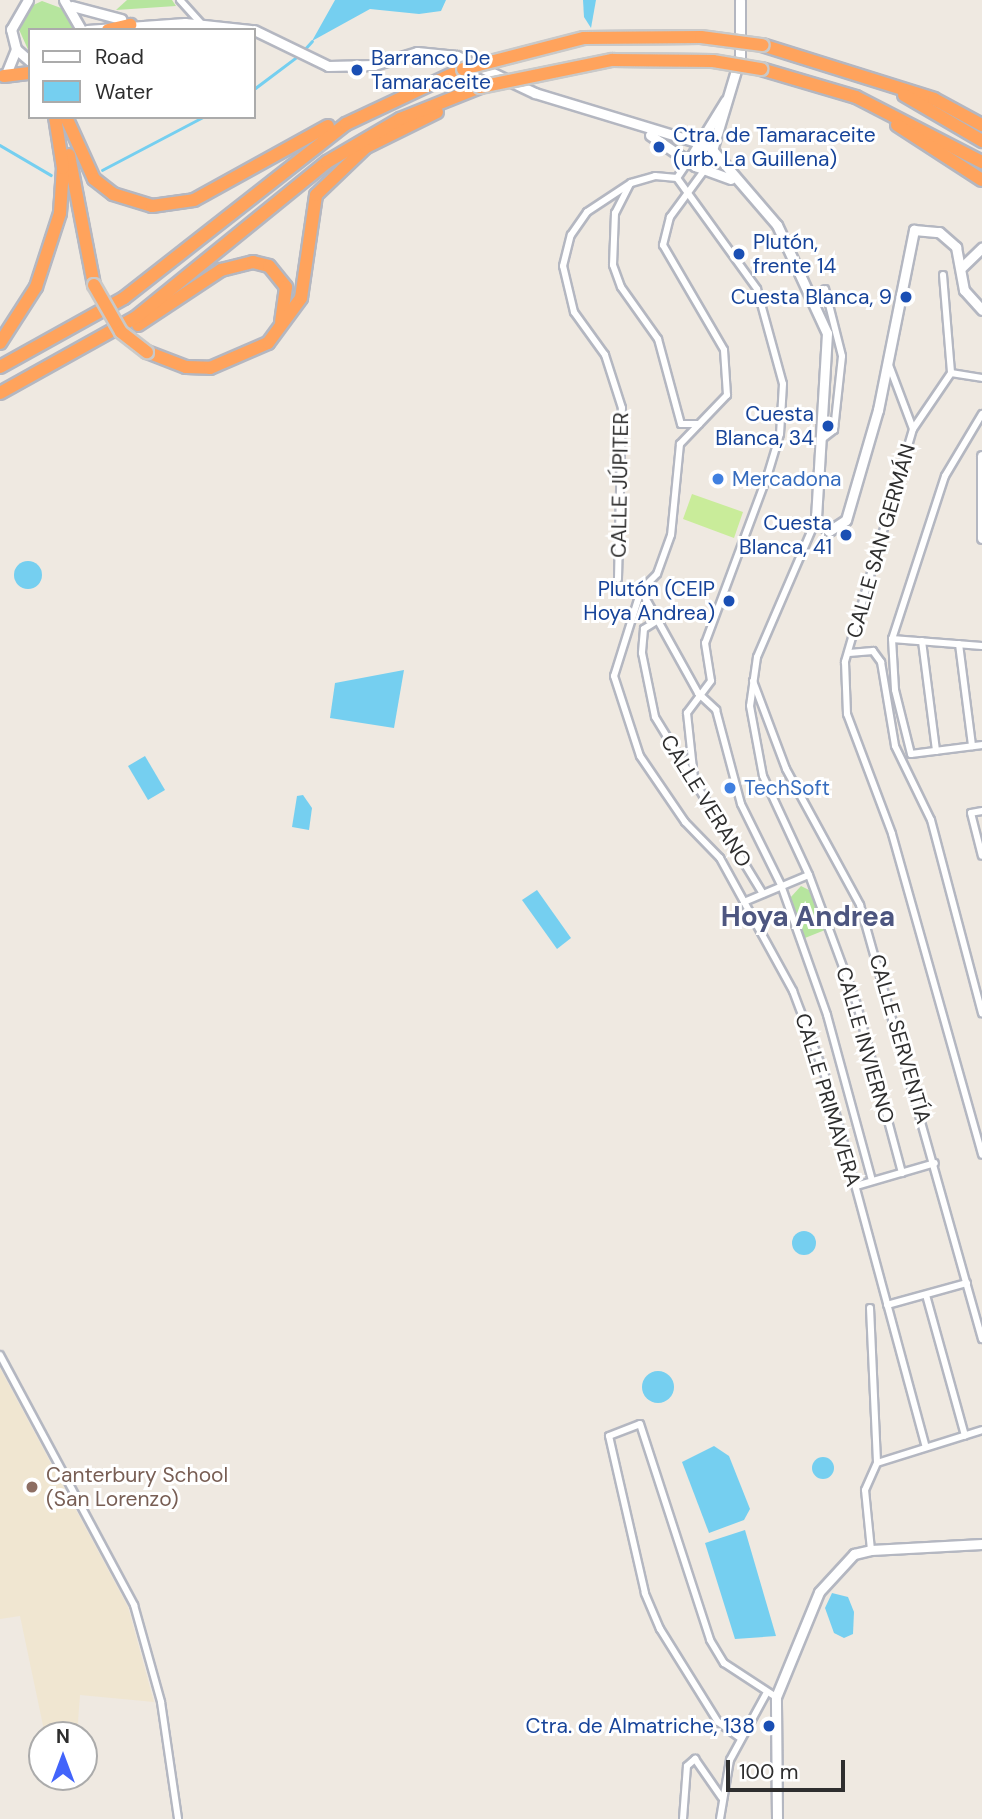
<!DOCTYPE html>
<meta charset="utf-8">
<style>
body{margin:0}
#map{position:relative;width:982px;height:1819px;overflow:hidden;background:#efe9e1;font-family:"DM Sans",sans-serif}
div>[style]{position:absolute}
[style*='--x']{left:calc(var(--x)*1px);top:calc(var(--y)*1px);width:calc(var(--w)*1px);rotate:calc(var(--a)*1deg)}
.education>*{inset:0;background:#f0e6d1}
.green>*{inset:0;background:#b6e59e}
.pitch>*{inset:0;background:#c9ec9a}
.water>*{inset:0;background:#75cff0}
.round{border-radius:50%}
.stream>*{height:2.5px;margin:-1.25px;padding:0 1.25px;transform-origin:1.25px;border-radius:1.25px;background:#75cff0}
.roads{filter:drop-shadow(2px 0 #b4b7c1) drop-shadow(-2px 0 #b4b7c1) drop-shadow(0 2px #b4b7c1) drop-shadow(0 -2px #b4b7c1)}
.street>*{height:6px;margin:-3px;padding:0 3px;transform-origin:3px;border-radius:3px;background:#fff}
.secondary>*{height:9px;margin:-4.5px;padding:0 4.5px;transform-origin:4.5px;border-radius:4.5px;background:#fff}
.highway>*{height:12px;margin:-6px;padding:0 6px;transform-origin:6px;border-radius:6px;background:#ffa35c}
.bridges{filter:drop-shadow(2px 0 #c9c9c9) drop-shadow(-2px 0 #c9c9c9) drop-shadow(0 2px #c9c9c9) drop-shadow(0 -2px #c9c9c9)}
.highway-bridge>*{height:12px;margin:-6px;padding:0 6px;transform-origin:6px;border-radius:6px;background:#ffa35c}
.dots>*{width:19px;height:19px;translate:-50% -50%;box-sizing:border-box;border:4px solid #fff;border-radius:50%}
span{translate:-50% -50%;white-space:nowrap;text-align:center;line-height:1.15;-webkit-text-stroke:6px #fff;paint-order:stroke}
.transit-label{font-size:21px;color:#164399}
.left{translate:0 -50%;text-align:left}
.right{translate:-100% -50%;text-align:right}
.shop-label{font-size:21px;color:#366cbe}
.street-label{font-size:21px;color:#2e2e2e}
.education-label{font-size:21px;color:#785e54}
.district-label{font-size:28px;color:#4d5680;font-weight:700}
.legend{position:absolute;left:28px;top:28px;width:228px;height:91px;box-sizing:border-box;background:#fff;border:2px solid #ababab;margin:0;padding:9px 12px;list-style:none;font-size:21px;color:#2e2e2e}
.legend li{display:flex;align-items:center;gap:14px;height:35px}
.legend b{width:35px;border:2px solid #ababab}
.north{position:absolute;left:28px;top:1721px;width:70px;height:70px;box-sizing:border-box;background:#fff;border:2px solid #ababab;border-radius:50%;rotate:0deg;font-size:19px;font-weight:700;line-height:28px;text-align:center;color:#2e2e2e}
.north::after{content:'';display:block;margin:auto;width:24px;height:32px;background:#4264fb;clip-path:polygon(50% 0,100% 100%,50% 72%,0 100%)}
.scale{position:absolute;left:726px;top:1760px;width:119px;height:32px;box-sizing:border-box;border:4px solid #2e2e2e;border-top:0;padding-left:9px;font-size:21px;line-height:24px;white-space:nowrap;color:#2e2e2e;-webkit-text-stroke:5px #fff;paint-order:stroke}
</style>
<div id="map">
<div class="education">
<i style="clip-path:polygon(0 1368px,128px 1607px,154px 1702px,80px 1695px,77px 1735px,45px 1735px,20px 1616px,0 1619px)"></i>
</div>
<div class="green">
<i style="clip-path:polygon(127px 0,172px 0,176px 6px,116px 10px)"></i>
<i style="clip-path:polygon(42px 1px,69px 11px,75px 30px,30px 30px,30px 54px,17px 25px,25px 9px)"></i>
<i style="clip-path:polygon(801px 886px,809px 890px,825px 930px,805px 938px,790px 898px)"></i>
</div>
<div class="pitch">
<i style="clip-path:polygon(692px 494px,743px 512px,734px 538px,683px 519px)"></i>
</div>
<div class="water">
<i style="clip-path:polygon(335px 0,446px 0,441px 11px,419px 14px,370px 9px,312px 41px)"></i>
<i style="clip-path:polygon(583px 0,596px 0,591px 28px,584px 17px)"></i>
<i class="round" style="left:14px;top:561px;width:28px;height:28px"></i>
<i style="clip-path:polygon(404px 670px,394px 728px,330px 718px,335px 683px)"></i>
<i style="clip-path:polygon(145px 756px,165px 790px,148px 800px,128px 766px)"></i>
<i style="clip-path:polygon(303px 795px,312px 808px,309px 830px,292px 827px,297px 796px)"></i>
<i style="clip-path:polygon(537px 890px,571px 938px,557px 949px,522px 900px)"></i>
<i class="round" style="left:792px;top:1231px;width:24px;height:24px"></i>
<i class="round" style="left:642px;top:1371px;width:32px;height:32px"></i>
<i style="clip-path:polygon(714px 1446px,729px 1456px,750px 1509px,744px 1520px,709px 1533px,682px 1462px)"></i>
<i class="round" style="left:812px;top:1457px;width:22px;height:22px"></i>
<i style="clip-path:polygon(745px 1530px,776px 1636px,735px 1639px,705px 1543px)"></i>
<i style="clip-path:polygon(832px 1593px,848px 1597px,854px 1612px,853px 1634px,844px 1638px,834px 1633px,825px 1608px)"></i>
</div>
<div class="stream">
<i style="--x:303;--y:51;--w:13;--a:-48"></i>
<i style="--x:254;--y:89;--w:55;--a:-36.9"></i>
<i style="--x:0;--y:145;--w:59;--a:30.5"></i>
<i style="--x:102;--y:170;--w:114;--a:-27.7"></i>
</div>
<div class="roads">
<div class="street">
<i style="--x:180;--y:0;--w:30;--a:48"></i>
<i style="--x:706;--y:168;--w:61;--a:126.3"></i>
<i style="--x:670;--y:217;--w:29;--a:104"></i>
<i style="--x:663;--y:245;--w:121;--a:59.8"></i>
<i style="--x:724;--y:350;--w:45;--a:86.2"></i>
<i style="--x:727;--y:395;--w:68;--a:133.8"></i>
<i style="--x:680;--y:444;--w:91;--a:95.6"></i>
<i style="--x:671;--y:535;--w:41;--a:109.7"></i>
<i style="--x:657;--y:574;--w:23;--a:135"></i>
<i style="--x:641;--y:590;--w:90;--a:107.4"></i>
<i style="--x:614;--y:676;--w:84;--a:72"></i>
<i style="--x:640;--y:756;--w:80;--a:55.7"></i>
<i style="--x:685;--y:822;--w:50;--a:45.8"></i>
<i style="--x:720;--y:858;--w:152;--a:61.2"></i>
<i style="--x:793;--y:991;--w:96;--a:69.3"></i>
<i style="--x:827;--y:1081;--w:379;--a:74.9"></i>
<i style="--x:677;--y:178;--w:137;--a:54.2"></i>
<i style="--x:757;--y:289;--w:98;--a:74.7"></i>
<i style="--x:783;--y:384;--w:50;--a:93.4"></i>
<i style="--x:780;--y:434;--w:42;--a:106.7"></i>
<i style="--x:768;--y:474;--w:180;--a:110.4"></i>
<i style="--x:705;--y:643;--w:38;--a:81"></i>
<i style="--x:711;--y:681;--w:40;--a:127"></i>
<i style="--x:687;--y:713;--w:66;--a:83.9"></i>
<i style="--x:677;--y:178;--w:22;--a:-56"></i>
<i style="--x:630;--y:184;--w:33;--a:117"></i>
<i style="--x:615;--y:213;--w:52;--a:92.2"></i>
<i style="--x:613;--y:265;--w:23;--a:70"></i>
<i style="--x:621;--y:287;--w:64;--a:54.6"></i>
<i style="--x:658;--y:339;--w:88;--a:74.9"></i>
<i style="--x:681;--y:424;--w:18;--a:0"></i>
<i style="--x:943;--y:275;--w:98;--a:85.3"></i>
<i style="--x:889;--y:365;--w:68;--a:69.4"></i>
<i style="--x:913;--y:429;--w:243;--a:106.3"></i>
<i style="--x:845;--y:662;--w:52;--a:87.8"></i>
<i style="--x:847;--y:714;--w:128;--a:69.4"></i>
<i style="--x:892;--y:834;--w:333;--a:74.3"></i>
<i style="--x:951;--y:373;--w:31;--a:9"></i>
<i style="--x:982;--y:414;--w:72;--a:120.8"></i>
<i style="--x:945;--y:476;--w:171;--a:108"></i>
<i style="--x:892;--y:639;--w:51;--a:86.6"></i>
<i style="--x:895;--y:690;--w:66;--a:76"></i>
<i style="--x:911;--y:754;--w:72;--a:-7.2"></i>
<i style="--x:913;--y:429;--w:68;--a:-55.8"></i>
<i style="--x:822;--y:439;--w:15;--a:-37"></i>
<i style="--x:834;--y:430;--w:74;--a:-83.8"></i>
<i style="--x:842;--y:356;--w:69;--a:-104.2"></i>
<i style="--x:816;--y:520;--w:149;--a:113.3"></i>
<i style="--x:757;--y:657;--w:49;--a:98.1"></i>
<i style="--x:750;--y:706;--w:71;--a:79.5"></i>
<i style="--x:763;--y:776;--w:109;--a:65.1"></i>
<i style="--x:809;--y:875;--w:139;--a:69.7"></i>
<i style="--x:857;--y:1005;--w:174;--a:75"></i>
<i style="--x:618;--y:579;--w:171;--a:-88.7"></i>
<i style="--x:622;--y:408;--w:56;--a:-107.8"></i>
<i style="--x:605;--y:355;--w:53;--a:-125.8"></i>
<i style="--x:574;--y:312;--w:47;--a:-103.4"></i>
<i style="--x:563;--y:266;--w:32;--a:-76"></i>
<i style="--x:571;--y:235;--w:28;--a:-55"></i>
<i style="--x:587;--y:212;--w:53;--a:-33.4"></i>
<i style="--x:631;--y:183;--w:25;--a:-16"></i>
<i style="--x:655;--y:176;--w:22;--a:5"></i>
<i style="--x:641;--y:590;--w:118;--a:61"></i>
<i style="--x:698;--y:693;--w:25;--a:43"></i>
<i style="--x:716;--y:710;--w:97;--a:75.1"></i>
<i style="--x:741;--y:804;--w:90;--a:63.7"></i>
<i style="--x:781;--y:885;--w:138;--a:70.5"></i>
<i style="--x:827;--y:1015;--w:172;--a:74.8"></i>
<i style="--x:655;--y:622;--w:13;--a:148"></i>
<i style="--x:644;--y:629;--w:24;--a:95"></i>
<i style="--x:642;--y:653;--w:65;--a:78.5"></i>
<i style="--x:655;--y:717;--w:207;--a:58.6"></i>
<i style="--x:892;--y:639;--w:90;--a:4.4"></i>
<i style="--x:922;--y:641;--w:111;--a:82.7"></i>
<i style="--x:959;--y:644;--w:103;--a:82.7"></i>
<i style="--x:849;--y:653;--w:24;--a:-5"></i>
<i style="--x:873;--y:651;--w:14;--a:54"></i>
<i style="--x:881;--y:662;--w:85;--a:80.5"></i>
<i style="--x:895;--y:746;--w:82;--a:64.1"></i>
<i style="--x:931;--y:820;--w:200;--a:75.2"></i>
<i style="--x:753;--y:681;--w:94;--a:69.4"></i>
<i style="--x:786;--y:769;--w:155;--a:61.4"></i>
<i style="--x:860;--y:905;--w:451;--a:74.3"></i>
<i style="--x:982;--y:811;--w:11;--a:170"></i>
<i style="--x:971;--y:813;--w:44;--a:75.7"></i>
<i style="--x:744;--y:902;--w:70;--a:-22.6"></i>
<i style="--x:856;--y:1186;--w:82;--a:-16.2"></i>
<i style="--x:926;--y:1295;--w:146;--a:74.5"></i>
<i style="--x:887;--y:1305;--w:83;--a:-15.4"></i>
<i style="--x:870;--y:1308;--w:155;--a:87.4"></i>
<i style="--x:0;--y:1355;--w:284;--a:61.8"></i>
<i style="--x:134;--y:1605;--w:101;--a:74.4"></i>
<i style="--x:161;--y:1702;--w:118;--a:81.7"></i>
<i style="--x:871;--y:1550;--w:60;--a:-95.7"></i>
<i style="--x:865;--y:1490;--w:30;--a:-66"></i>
<i style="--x:877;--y:1463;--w:110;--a:-17.4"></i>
<i style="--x:739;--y:1737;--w:26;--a:-144"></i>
<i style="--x:718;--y:1722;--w:110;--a:-121.9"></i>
<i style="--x:660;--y:1629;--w:39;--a:-113"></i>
<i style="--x:645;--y:1593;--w:161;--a:-102.9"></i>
<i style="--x:609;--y:1436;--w:33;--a:-21"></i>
<i style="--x:640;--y:1424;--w:227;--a:72"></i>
<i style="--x:710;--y:1640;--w:27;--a:59"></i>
<i style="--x:724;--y:1663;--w:62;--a:33.2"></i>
<i style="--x:683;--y:1819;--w:53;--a:-85.7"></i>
<i style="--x:687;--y:1766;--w:11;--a:-41"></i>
<i style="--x:695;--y:1759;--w:47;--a:55.3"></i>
<i style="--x:720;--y:1819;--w:60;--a:-80.4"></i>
<i style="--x:730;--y:1760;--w:75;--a:-61.4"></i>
</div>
<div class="secondary">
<i style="--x:28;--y:0;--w:34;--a:120"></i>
<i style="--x:11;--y:29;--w:21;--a:76"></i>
<i style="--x:16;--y:49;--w:18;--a:41"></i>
<i style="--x:64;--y:0;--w:34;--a:60"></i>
<i style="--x:72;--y:6;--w:51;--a:14.9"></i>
<i style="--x:87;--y:30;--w:98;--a:-4.1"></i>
<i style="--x:185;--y:23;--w:66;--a:6.1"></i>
<i style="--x:254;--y:30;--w:82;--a:25.9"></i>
<i style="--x:328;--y:66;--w:46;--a:-1.2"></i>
<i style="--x:374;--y:65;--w:45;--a:-16.8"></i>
<i style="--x:417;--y:52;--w:40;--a:5.7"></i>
<i style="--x:457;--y:56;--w:86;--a:25.4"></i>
<i style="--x:535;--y:93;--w:182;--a:16.9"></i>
<i style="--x:709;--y:146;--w:104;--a:49.3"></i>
<i style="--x:777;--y:225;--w:119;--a:65.2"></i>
<i style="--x:827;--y:333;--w:187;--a:93.4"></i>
<i style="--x:816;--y:520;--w:17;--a:40"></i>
<i style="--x:829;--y:531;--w:20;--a:-33"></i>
<i style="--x:846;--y:520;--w:115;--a:-73.8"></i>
<i style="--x:878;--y:410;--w:184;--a:-78.7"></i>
<i style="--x:914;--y:230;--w:25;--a:5"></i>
<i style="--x:939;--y:232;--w:23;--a:41"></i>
<i style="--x:956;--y:247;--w:44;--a:79.5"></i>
<i style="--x:964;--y:290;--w:27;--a:48"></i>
<i style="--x:6;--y:74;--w:27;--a:-68"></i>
<i style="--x:650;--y:135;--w:55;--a:34.6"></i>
<i style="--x:695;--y:166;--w:38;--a:20"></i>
<i style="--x:689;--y:160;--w:70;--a:-58.3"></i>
<i style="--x:707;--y:167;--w:115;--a:-73.3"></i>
<i style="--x:740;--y:57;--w:57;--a:-90"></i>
<i style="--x:962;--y:267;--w:28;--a:-44"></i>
<i style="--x:982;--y:456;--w:82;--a:90"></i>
<i style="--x:777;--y:1819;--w:122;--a:-90.5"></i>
<i style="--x:776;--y:1697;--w:113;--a:-67.7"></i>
<i style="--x:819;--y:1592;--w:52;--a:-47.4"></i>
<i style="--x:854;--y:1554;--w:17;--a:-13"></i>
<i style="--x:871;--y:1550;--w:111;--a:-3.1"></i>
</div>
<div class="highway">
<i style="--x:108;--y:30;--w:23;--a:-13"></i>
<i style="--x:762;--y:45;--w:180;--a:17.4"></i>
<i style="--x:934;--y:99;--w:55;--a:28.4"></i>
<i style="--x:761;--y:69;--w:99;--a:16.4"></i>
<i style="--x:856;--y:97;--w:142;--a:27.3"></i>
<i style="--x:4;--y:76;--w:26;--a:-7"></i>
<i style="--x:904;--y:95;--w:91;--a:30.5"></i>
<i style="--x:66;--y:117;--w:68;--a:65.7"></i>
<i style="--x:94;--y:179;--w:24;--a:38"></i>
<i style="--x:113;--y:194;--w:41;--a:17.1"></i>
<i style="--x:152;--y:206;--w:42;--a:-8.1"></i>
<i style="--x:194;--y:200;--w:153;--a:-28.9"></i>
<i style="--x:897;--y:125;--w:101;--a:32.9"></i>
<i style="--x:69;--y:155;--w:132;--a:79.1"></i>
<i style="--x:138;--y:325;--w:100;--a:-33.5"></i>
<i style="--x:221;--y:270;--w:33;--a:-14"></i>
<i style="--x:253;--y:262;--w:16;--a:14"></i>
<i style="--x:269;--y:266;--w:27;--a:51"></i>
<i style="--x:286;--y:287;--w:35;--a:98"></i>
<i style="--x:0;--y:343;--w:67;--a:-57.3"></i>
<i style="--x:36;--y:287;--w:78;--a:-72"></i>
<i style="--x:60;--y:213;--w:45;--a:-86.2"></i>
<i style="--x:63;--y:168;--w:52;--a:-98.9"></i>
<i style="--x:147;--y:352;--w:42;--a:21"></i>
<i style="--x:186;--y:367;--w:24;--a:2"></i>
<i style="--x:210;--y:368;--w:63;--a:-23.3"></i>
<i style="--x:268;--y:343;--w:56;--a:-53.7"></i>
<i style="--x:301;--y:298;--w:104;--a:-81.7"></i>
<i style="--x:316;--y:195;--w:69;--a:-43.8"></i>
<i style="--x:366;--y:147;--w:79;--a:-26.2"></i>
<i style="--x:0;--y:367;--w:142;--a:-29.1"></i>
<i style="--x:124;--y:298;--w:282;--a:-38.1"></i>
<i style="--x:346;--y:124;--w:129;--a:-25.2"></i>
<i style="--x:0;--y:393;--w:154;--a:-29.1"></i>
<i style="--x:135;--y:318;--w:247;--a:-39.1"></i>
<i style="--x:327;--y:162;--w:85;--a:-30.5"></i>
<i style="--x:400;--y:119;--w:86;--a:-21.8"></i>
</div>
</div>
<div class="bridges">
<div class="highway-bridge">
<i style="--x:463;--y:69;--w:125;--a:-14.4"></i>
<i style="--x:584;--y:38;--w:117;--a:-0.5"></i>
<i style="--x:701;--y:37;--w:62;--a:7.5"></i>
<i style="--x:480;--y:87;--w:135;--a:-11.6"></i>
<i style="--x:612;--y:60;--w:101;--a:0.6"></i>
<i style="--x:713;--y:61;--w:49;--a:9.5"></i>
<i style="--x:94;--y:285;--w:54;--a:60.1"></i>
<i style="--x:121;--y:332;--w:33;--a:38"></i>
</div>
</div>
<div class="dots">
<i style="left:357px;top:70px;background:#1a4fb4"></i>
<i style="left:659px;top:147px;background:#1a4fb4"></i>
<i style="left:739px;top:254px;background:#1a4fb4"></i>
<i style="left:906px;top:297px;background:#1a4fb4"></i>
<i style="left:828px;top:426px;background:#1a4fb4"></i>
<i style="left:718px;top:479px;background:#3f7fe0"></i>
<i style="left:846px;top:535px;background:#1a4fb4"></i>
<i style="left:729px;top:601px;background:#1a4fb4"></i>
<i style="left:730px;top:788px;background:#3f7fe0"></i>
<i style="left:32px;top:1487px;background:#8d6e63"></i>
<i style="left:769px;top:1726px;background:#1a4fb4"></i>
</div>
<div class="transit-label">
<span class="left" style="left:371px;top:70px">Barranco De<br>Tamaraceite</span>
<span class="left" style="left:673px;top:147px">Ctra. de Tamaraceite<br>(urb. La Guillena)</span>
<span class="left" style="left:753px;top:254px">Plutón,<br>frente 14</span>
<span class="right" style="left:892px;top:297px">Cuesta Blanca, 9</span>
<span class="right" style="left:814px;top:426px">Cuesta<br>Blanca, 34</span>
<span class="right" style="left:832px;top:535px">Cuesta<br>Blanca, 41</span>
<span class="right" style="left:715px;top:601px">Plutón (CEIP<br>Hoya Andrea)</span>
<span class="right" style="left:755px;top:1726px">Ctra. de Almatriche, 138</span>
</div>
<div class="shop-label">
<span class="left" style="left:732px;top:479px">Mercadona</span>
<span class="left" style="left:744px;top:788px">TechSoft</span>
</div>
<div class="street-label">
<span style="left:620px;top:485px;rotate:-89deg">CALLE JÚPITER</span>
<span style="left:881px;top:541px;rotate:-74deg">CALLE SAN GERMÁN</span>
<span style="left:706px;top:801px;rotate:58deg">CALLE VERANO</span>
<span style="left:900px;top:1039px;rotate:74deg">CALLE SERVENTÍA</span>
<span style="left:865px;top:1045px;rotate:74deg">CALLE INVIERNO</span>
<span style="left:828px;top:1100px;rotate:73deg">CALLE PRIMAVERA</span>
</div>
<div class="education-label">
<span class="left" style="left:46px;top:1487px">Canterbury School<br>(San Lorenzo)</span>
</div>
<div class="district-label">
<span style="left:808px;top:917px">Hoya Andrea</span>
</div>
<ul class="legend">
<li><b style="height:9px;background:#fff"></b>Road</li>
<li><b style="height:19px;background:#75cff0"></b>Water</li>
</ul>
<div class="north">N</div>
<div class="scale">100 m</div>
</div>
